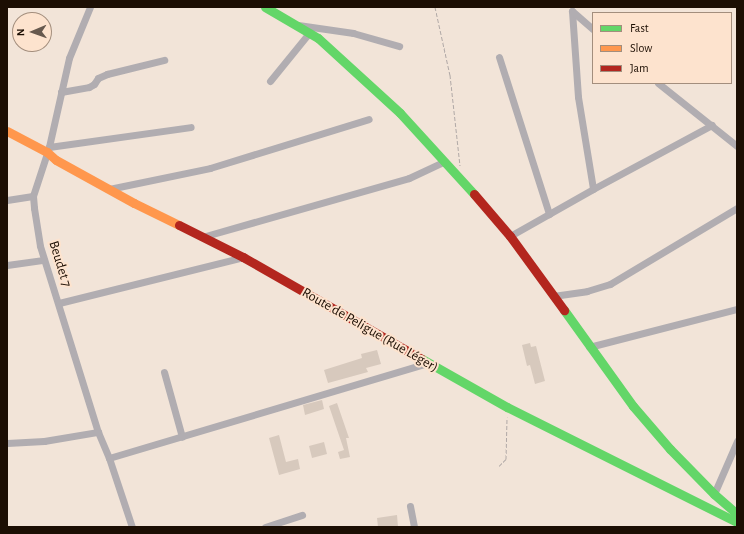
<!DOCTYPE html>
<meta charset="utf-8">
<style>
body{margin:0}
#map{position:relative;width:744px;height:534px;overflow:hidden;background:#f2e4d8;font-family:"Alegreya Sans",sans-serif}
div>[style]{position:absolute}
[style*='--x']{left:calc(var(--x)*1px);top:calc(var(--y)*1px);width:calc(var(--w)*1px);rotate:calc(var(--a)*1deg)}
.building>*{inset:0;background:#d7c9bd}
.path>*{height:1px;margin-top:-0.5px;transform-origin:0;background:repeating-linear-gradient(90deg,#b0a8a6 0 4px,transparent 0 6px)}
.street>*{height:7px;margin:-3.5px;padding:0 3.5px;transform-origin:3.5px;border-radius:3.5px;background:#b1adb1}
.fast>*{height:9px;margin:-4.5px;padding:0 4.5px;transform-origin:4.5px;border-radius:4.5px;background:#63d668}
.slow>*{height:9px;margin:-4.5px;padding:0 4.5px;transform-origin:4.5px;border-radius:4.5px;background:#ff974d}
.jam>*{height:9px;margin:-4.5px;padding:0 4.5px;transform-origin:4.5px;border-radius:4.5px;background:#b3261e}
span{translate:-50% -50%;white-space:nowrap;text-align:center;line-height:1.15;-webkit-text-stroke:4px #fde3ce;paint-order:stroke}
.street-label{font-size:14px;color:#1c0e03}
.frame{position:absolute;inset:0;border:8px solid #1c0e03;pointer-events:none}
.legend{position:absolute;left:592px;top:12px;width:140px;height:72px;box-sizing:border-box;background:#fde3ce;border:1px solid #a38e7d;margin:0;padding:5px 7px;list-style:none;font-size:12px;color:#1c0e03}
.legend li{display:flex;align-items:center;gap:8px;height:20px}
.legend b{width:20px;border:1px solid #a38e7d}
.north{position:absolute;left:12px;top:12px;width:40px;height:40px;box-sizing:border-box;background:#fde3ce;border:1px solid #a38e7d;border-radius:50%;rotate:268deg;font-size:11px;font-weight:700;line-height:16px;text-align:center;color:#1c0e03}
.north::after{content:'';display:block;margin:auto;width:14px;height:18px;background:#67594e;clip-path:polygon(50% 0,100% 100%,50% 72%,0 100%)}
</style>
<div id="map">
<div class="building">
<i style="clip-path:polygon(530px 343px,531px 347px,536px 346px,545px 381px,535px 384px,530px 365px,527px 366px,522px 345px)"></i>
<i style="clip-path:polygon(377px 350px,381px 364px,366px 368px,368px 372px,328px 383px,324px 370px,362px 358px,361px 354px)"></i>
<i style="clip-path:polygon(322px 400px,324px 409px,305px 415px,303px 405px)"></i>
<i style="clip-path:polygon(337px 403px,349px 438px,346px 438px,350px 457px,340px 459px,338px 452px,344px 450px,329px 406px)"></i>
<i style="clip-path:polygon(279px 435px,286px 462px,298px 459px,300px 469px,279px 475px,269px 438px)"></i>
<i style="clip-path:polygon(324px 442px,327px 454px,312px 458px,309px 446px)"></i>
<i style="clip-path:polygon(397px 515px,398px 527px,378px 527px,377px 518px)"></i>
</div>
<div class="path">
<i style="--x:435;--y:7;--w:70;--a:77.6"></i>
<i style="--x:450;--y:75;--w:91;--a:83.7"></i>
<i style="--x:499;--y:466;--w:10;--a:-45"></i>
<i style="--x:506;--y:459;--w:42;--a:-88.6"></i>
</div>
<div class="street">
<i style="--x:90;--y:7;--w:55;--a:112.4"></i>
<i style="--x:69;--y:58;--w:91;--a:102.7"></i>
<i style="--x:49;--y:147;--w:52;--a:108.1"></i>
<i style="--x:33;--y:196;--w:12;--a:85"></i>
<i style="--x:34;--y:208;--w:38;--a:81"></i>
<i style="--x:40;--y:246;--w:195;--a:72.7"></i>
<i style="--x:98;--y:432;--w:28;--a:67"></i>
<i style="--x:109;--y:458;--w:73;--a:71.6"></i>
<i style="--x:572;--y:11;--w:86;--a:86"></i>
<i style="--x:578;--y:97;--w:93;--a:80.7"></i>
<i style="--x:572;--y:11;--w:28;--a:41"></i>
<i style="--x:298;--y:25;--w:56;--a:8.3"></i>
<i style="--x:353;--y:33;--w:48;--a:15.8"></i>
<i style="--x:499;--y:57;--w:165;--a:72.3"></i>
<i style="--x:270;--y:81;--w:62;--a:-50.9"></i>
<i style="--x:658;--y:83;--w:101;--a:38.6"></i>
<i style="--x:61;--y:92;--w:28;--a:-10"></i>
<i style="--x:89;--y:87;--w:6;--a:-31"></i>
<i style="--x:94;--y:84;--w:7;--a:-56"></i>
<i style="--x:98;--y:78;--w:10;--a:-24"></i>
<i style="--x:107;--y:74;--w:59;--a:-13.8"></i>
<i style="--x:49;--y:147;--w:143;--a:-8"></i>
<i style="--x:109;--y:189;--w:103;--a:-11.7"></i>
<i style="--x:210;--y:168;--w:166;--a:-17.1"></i>
<i style="--x:7;--y:200;--w:26;--a:-9"></i>
<i style="--x:510;--y:236;--w:95;--a:-29.5"></i>
<i style="--x:593;--y:189;--w:135;--a:-28.3"></i>
<i style="--x:202;--y:237;--w:215;--a:-15.9"></i>
<i style="--x:409;--y:178;--w:38;--a:-25"></i>
<i style="--x:7;--y:265;--w:37;--a:-8"></i>
<i style="--x:553;--y:296;--w:34;--a:-8"></i>
<i style="--x:587;--y:291;--w:24;--a:-17"></i>
<i style="--x:610;--y:284;--w:148;--a:-30.9"></i>
<i style="--x:59;--y:303;--w:190;--a:-14"></i>
<i style="--x:589;--y:347;--w:153;--a:-14.4"></i>
<i style="--x:164;--y:372;--w:67;--a:74.5"></i>
<i style="--x:7;--y:443;--w:37;--a:-3"></i>
<i style="--x:44;--y:441;--w:55;--a:-9.5"></i>
<i style="--x:109;--y:458;--w:332;--a:-16.6"></i>
<i style="--x:714;--y:494;--w:58;--a:-66.5"></i>
<i style="--x:410;--y:506;--w:21;--a:79"></i>
<i style="--x:265;--y:527;--w:39;--a:-18"></i>
</div>
<div class="fast">
<i style="--x:265;--y:7;--w:61;--a:30.3"></i>
<i style="--x:318;--y:38;--w:111;--a:42.4"></i>
<i style="--x:400;--y:113;--w:110;--a:47.6"></i>
<i style="--x:564;--y:310;--w:118;--a:54.3"></i>
<i style="--x:633;--y:406;--w:57;--a:49.3"></i>
<i style="--x:670;--y:449;--w:63;--a:45.6"></i>
<i style="--x:714;--y:494;--w:30;--a:41"></i>
<i style="--x:422;--y:359;--w:98;--a:29.5"></i>
<i style="--x:507;--y:407;--w:257;--a:26.6"></i>
</div>
<div class="slow">
<i style="--x:7;--y:131;--w:45;--a:27.7"></i>
<i style="--x:47;--y:152;--w:12;--a:42"></i>
<i style="--x:56;--y:160;--w:89;--a:28.9"></i>
<i style="--x:134;--y:203;--w:50;--a:26.1"></i>
</div>
<div class="jam">
<i style="--x:474;--y:194;--w:55;--a:49.4"></i>
<i style="--x:510;--y:236;--w:92;--a:53.9"></i>
<i style="--x:179;--y:225;--w:72;--a:26.6"></i>
<i style="--x:243;--y:257;--w:206;--a:29.7"></i>
</div>
<div class="street-label">
<span style="left:60px;top:264px;rotate:73deg">Beudet 7</span>
<span style="left:370px;top:330px;rotate:30deg">Route de Peligue (Rue Léger)</span>
</div>
<div class="frame"></div>
<ul class="legend">
<li><b style="height:5px;background:#63d668"></b>Fast</li>
<li><b style="height:5px;background:#ff974d"></b>Slow</li>
<li><b style="height:5px;background:#b3261e"></b>Jam</li>
</ul>
<div class="north">N</div>
</div>
